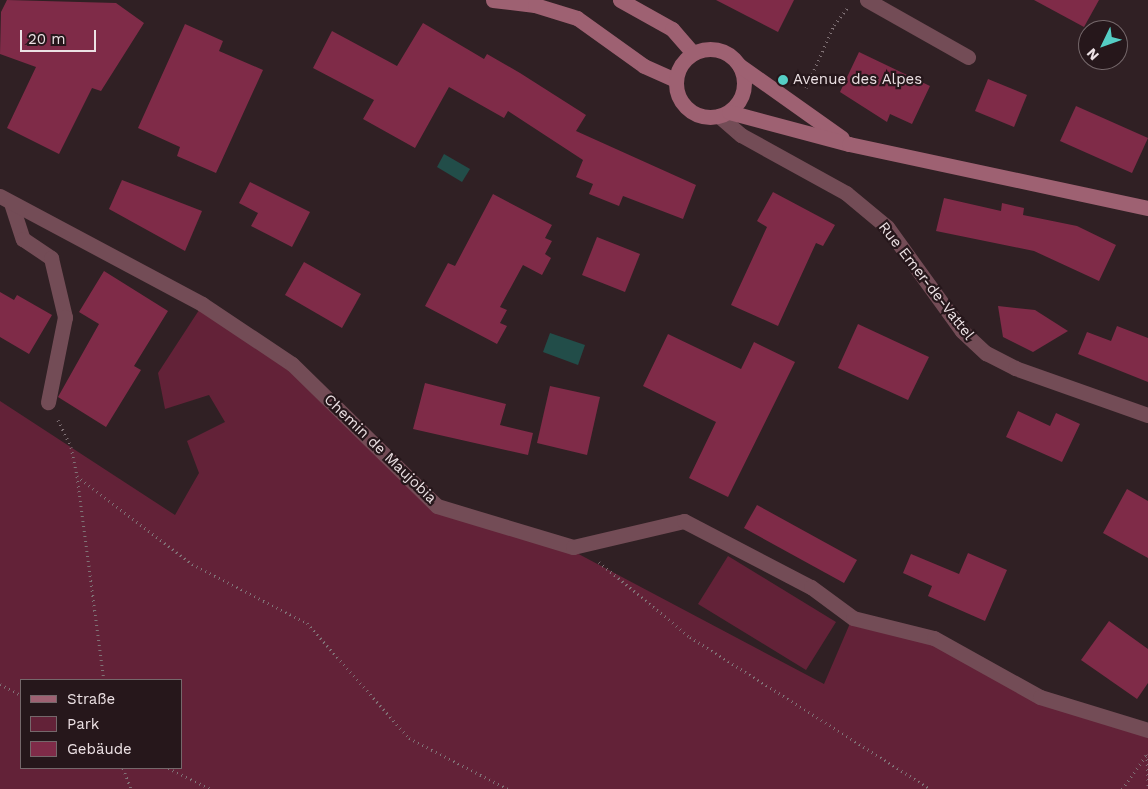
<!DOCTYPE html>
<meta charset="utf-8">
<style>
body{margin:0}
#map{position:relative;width:1148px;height:789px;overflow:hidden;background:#302024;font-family:"Work Sans",sans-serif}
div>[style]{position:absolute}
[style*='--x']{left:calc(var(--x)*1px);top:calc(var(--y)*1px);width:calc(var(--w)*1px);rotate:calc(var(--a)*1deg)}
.green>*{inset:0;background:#632238}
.water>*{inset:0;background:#224d49}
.building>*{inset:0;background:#7f2b48}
.path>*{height:3px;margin-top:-1.5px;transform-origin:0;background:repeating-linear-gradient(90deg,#807276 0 1px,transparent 0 5px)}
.lane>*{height:15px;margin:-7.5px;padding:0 7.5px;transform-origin:7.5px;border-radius:7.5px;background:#734c56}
.street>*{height:15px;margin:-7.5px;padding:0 7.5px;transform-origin:7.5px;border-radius:7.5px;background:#734c56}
.secondary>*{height:15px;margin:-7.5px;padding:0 7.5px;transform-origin:7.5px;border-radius:7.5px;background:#9e6172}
.secondary>.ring{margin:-7.5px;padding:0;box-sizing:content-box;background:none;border:15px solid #9e6172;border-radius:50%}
.dots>*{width:14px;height:14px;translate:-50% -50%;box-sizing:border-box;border:2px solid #26171b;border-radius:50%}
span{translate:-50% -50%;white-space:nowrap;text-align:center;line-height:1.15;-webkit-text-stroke:4.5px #26171b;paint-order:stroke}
.poi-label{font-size:15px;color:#ece1e4}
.left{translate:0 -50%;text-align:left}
.street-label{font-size:15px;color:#ece1e4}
.legend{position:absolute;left:20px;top:679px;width:162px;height:90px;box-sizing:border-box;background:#26171b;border:1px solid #75686b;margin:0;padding:6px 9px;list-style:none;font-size:15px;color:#ece1e4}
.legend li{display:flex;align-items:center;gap:10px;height:25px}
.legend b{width:25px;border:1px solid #75686b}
.north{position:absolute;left:1078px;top:20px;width:50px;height:50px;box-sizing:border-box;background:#26171b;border:1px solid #75686b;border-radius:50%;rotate:228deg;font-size:14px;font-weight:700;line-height:20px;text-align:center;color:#ece1e4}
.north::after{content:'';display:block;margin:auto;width:18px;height:22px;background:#55cec5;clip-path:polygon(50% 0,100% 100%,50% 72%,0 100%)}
.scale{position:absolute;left:20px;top:30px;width:76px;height:22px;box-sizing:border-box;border:2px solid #ece1e4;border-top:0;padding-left:6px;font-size:15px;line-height:18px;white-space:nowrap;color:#ece1e4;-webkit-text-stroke:4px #26171b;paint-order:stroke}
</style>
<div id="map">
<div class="green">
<i style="clip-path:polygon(evenodd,201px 307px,290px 367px,435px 509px,571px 550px,824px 684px,851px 621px,933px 641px,1038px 700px,1148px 735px,1148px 789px,0 789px,0 401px,175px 515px,199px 473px,187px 441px,225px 422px,209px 395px,165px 409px,158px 373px,201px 307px,21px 680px,181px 680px,181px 768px,21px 768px,21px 680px)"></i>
<i style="clip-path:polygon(728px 556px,836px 622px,806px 670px,698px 604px)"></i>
</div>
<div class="water">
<i style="clip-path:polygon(444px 154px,470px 169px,462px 182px,437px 167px)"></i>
<i style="clip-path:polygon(550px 333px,585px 345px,578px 365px,543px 352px)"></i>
</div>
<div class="building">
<i style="clip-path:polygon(7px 0,116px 3px,144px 23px,101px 91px,92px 88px,59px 154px,7px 128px,36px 67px,0 54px,1px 12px)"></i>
<i style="clip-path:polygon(716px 0,794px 0,778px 32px)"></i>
<i style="clip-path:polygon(1034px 0,1099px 0,1084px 27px)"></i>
<i style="clip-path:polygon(423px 23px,484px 59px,487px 54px,520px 73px,586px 115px,576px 131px,696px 185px,683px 219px,623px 196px,619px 206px,589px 194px,593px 184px,576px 177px,583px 160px,508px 111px,504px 118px,449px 87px,415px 148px,363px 119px,374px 100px,313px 68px,332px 31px,397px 66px)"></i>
<i style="clip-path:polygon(185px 24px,223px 41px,219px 51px,263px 70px,216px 173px,177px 156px,180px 147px,138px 128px)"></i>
<i style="clip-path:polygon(859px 52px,930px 86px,912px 124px,890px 114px,887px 122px,840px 92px)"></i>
<i style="clip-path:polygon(988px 79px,1027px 95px,1014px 127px,975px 111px)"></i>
<i style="clip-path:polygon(1076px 106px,1148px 138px,1132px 173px,1060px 141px)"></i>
<i style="clip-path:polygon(122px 180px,202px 211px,185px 251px,109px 209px)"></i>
<i style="clip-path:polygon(250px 182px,310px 212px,292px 247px,251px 226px,258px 213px,239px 203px)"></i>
<i style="clip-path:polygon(773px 192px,835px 225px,823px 246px,816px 243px,778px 326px,731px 305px,767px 227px,757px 221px)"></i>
<i style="clip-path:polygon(493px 194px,552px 225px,545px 238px,552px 241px,545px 254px,551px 258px,542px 275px,523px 265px,500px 307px,507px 310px,500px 323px,507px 326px,497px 344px,425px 306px,448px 263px,455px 266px)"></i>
<i style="clip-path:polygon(944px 198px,1001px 211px,1002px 203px,1024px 208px,1023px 215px,1077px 226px,1116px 245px,1099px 281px,1034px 251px,936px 231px)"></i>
<i style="clip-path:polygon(597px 237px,640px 254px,625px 292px,582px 275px)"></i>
<i style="clip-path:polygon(304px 262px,361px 294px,342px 328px,285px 295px)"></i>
<i style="clip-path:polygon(104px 271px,168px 311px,134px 366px,141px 370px,106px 427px,58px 397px,99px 324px,79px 312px)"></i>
<i style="clip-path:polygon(0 292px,14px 300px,17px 295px,52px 315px,29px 354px,0 337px)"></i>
<i style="clip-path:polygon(998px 306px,1035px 310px,1068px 331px,1033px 352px,1003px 337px)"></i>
<i style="clip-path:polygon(858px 324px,929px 357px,908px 400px,838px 368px)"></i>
<i style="clip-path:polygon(1117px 326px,1148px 338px,1148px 382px,1078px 354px,1087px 332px,1111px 341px)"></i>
<i style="clip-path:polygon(668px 334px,741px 369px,754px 342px,795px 362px,728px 497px,689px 478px,716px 422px,643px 386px)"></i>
<i style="clip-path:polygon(425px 383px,506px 404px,500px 425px,533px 433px,528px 455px,413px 429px)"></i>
<i style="clip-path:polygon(550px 386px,600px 397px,587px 455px,537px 443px)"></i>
<i style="clip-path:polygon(1018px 411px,1050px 426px,1056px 413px,1080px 424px,1062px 462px,1006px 437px)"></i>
<i style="clip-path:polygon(1127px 489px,1148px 501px,1148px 558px,1103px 533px)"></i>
<i style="clip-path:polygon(757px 505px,857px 560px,844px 583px,744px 528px)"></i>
<i style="clip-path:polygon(968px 553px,1007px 570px,985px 621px,928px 596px,932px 586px,903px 573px,911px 554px,959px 574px)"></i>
<i style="clip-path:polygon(1109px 621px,1148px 649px,1148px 683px,1137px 699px,1081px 660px)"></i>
</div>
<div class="path">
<i style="--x:806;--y:88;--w:69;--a:-66"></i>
<i style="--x:834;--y:25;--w:24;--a:-52"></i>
<i style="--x:58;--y:420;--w:30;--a:64"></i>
<i style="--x:71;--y:447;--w:30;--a:78"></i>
<i style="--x:77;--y:476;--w:206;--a:82.5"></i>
<i style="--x:77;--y:476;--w:145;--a:37.4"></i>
<i style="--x:192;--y:564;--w:129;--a:27.2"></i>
<i style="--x:307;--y:623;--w:154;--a:48.4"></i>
<i style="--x:409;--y:738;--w:111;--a:27.3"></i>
<i style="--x:599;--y:562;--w:118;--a:39.5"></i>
<i style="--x:690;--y:637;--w:284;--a:32.3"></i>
<i style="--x:0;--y:684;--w:24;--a:28"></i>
<i style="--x:123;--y:768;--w:22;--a:69"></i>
<i style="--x:168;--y:768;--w:48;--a:26"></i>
<i style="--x:1122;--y:789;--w:43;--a:-54.5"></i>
<i style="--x:1147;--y:754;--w:35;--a:88"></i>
</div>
<div class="lane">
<i style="--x:11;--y:203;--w:38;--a:72"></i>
<i style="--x:23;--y:239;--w:34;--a:34"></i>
<i style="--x:51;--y:258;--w:61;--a:76.7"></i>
<i style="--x:65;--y:317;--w:87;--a:101.3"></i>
</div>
<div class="street">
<i style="--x:867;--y:0;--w:116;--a:29.4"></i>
<i style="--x:719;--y:116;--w:29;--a:41"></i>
<i style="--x:741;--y:135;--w:120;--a:28.9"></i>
<i style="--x:846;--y:193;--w:53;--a:39.7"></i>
<i style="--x:887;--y:227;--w:128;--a:54.2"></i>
<i style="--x:962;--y:331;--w:33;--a:43"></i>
<i style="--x:986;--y:353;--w:33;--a:27"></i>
<i style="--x:1015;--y:368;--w:141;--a:19.5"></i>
<i style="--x:0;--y:196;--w:229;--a:28.1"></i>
<i style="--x:202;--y:304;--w:108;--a:33.7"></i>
<i style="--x:292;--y:364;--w:203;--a:44.4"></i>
<i style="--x:437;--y:506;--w:142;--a:16.8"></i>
<i style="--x:573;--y:547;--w:114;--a:-13.2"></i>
<i style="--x:684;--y:521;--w:143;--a:27.5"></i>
<i style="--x:811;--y:587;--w:52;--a:36.4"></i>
<i style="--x:853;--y:618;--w:83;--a:13.9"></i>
<i style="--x:934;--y:638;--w:121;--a:29.1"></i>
<i style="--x:1040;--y:697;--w:113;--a:17"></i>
</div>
<div class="secondary">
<i style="--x:493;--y:0;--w:42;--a:6.8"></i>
<i style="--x:535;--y:5;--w:44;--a:17.2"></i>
<i style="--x:577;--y:18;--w:82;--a:35.6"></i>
<i style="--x:644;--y:66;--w:35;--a:24"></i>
<i style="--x:620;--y:0;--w:60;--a:29.1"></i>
<i style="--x:672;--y:29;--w:32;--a:49"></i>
<i class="ring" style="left:676px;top:49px;width:53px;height:53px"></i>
<i style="--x:739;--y:65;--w:126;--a:35.3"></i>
<i style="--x:729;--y:112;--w:124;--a:14.9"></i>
<i style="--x:849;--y:144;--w:306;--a:12.1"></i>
</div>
<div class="dots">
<i style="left:783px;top:80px;background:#55cec5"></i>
</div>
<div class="poi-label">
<span class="left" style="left:793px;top:80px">Avenue des Alpes</span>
</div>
<div class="street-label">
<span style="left:926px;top:281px;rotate:52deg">Rue Emer-de-Vattel</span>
<span style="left:380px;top:449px;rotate:44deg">Chemin de Maujobia</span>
</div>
<ul class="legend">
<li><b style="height:6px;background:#9e6172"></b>Straße</li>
<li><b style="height:14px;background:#632238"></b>Park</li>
<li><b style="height:14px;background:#7f2b48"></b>Gebäude</li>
</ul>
<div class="north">N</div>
<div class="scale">20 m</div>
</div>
